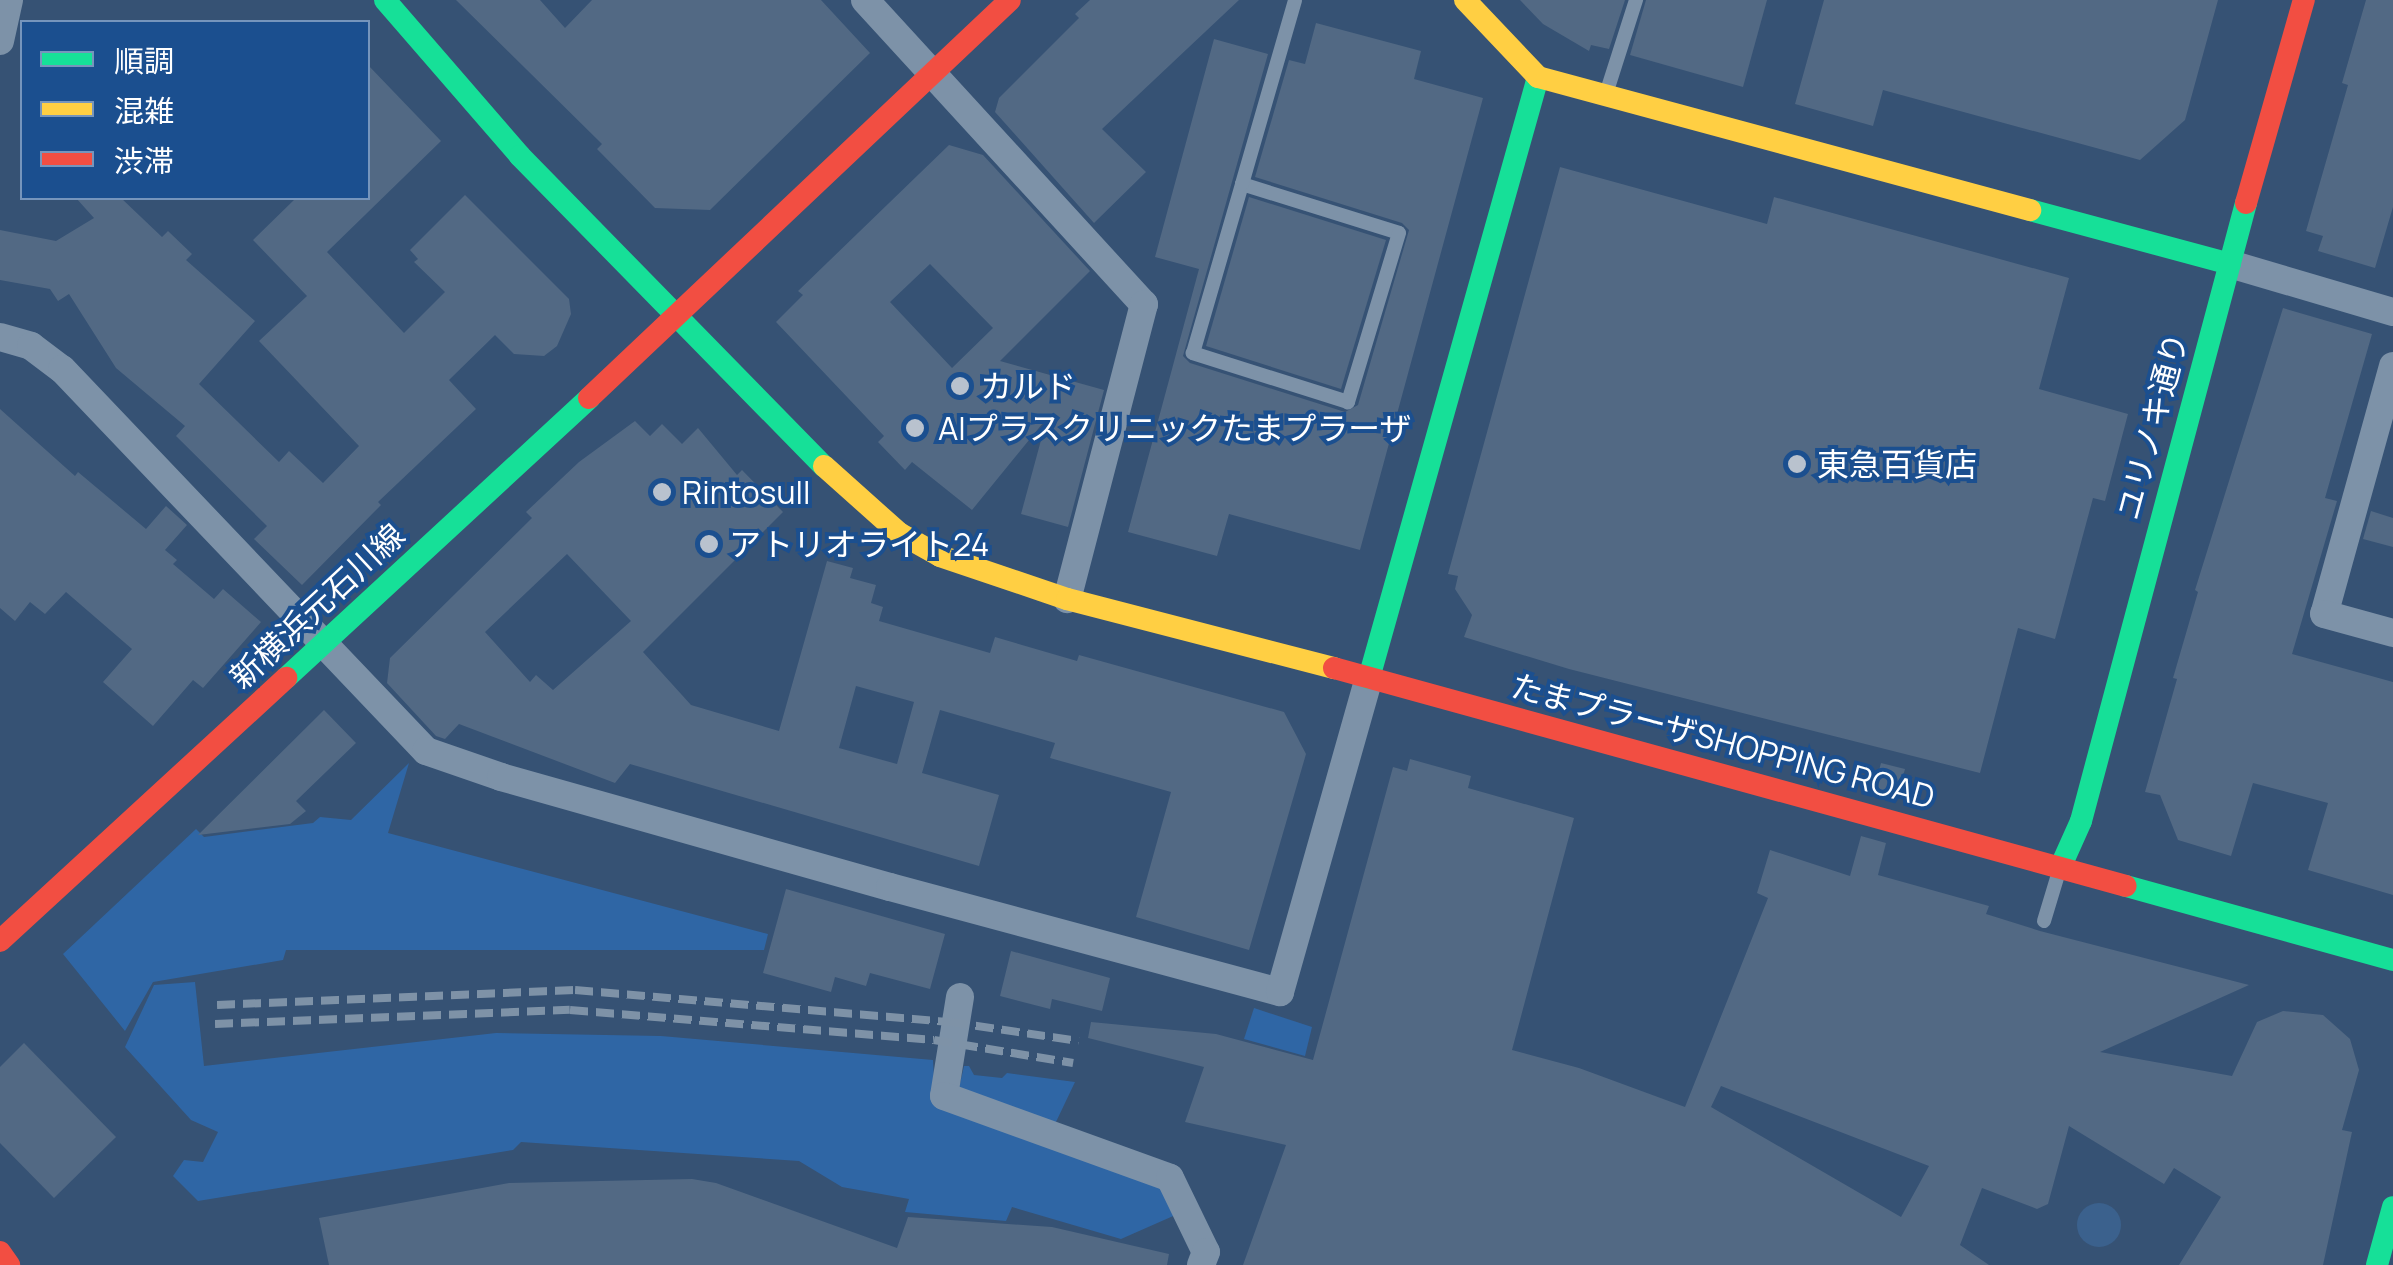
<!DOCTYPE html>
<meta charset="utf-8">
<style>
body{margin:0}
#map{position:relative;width:2393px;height:1265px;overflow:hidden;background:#365274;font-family:Manrope,"Noto Sans JP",sans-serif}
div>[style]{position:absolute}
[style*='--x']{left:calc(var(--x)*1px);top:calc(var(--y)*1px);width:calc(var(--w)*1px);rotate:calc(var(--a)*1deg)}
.green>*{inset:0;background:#2f66a5}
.water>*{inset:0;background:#3b618d}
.round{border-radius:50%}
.building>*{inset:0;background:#526984}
.lane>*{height:14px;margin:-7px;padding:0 7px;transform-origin:7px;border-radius:7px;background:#7d92a8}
.street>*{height:28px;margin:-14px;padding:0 14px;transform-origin:14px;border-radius:14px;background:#7d92a8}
.fast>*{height:22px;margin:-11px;padding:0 11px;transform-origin:11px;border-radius:11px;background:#16e098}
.slow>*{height:22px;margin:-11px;padding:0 11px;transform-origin:11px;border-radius:11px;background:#ffcf43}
.jam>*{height:22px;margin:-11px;padding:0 11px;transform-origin:11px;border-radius:11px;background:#f24e42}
.rail>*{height:8px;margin-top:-4px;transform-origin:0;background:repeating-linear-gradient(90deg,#7e92a7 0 18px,transparent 0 26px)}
.dots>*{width:28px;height:28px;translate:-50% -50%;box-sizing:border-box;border:5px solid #1b4f8f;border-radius:50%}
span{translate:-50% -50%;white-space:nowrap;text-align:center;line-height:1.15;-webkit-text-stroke:8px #1b4f8f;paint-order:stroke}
.poi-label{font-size:32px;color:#fff}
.left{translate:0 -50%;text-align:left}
.street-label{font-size:32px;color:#fff}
.legend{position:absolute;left:20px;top:20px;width:350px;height:180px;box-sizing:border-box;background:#1b4f8f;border:2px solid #7695bc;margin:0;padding:12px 18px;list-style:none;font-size:30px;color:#fff}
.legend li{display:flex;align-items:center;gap:20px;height:50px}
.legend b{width:50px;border:2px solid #7695bc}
</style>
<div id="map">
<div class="green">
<i style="clip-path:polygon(409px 763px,388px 833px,768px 934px,764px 950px,286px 950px,283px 960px,153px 982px,125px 1031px,63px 954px,196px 829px,204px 837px,313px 823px,320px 817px,351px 820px)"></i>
<i style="clip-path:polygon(195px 982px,204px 1066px,496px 1033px,661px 1036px,933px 1060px,935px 1099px,1165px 1183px,1180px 1213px,1121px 1239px,1012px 1207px,1006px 1221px,905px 1212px,909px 1199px,842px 1187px,799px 1161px,521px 1142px,513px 1150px,198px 1201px,173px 1176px,184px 1160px,203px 1162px,218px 1132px,191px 1120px,125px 1047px,154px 985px)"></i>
<i style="clip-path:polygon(1254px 1008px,1312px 1027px,1305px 1056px,1244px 1039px)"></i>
<i style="clip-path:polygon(964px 1066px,969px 1066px,974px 1075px,1002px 1078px,1007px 1073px,1075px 1082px,1055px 1124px,959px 1088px)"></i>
</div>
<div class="water">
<i class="round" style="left:2077px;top:1203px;width:44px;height:44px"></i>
</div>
<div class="building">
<i style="clip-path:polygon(456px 0,540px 0,565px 28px,592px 0,821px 0,870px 53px,710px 210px,655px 208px,597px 149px,602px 144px)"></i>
<i style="clip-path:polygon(1090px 0,1239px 0,1102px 129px,1146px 172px,1094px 223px,995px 112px,999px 98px,1079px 18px,1075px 14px)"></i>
<i style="clip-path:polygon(1520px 0,1625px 0,1609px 49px,1591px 45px,1589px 51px,1543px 24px)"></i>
<i style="clip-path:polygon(1646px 0,1767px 0,1743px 87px,1630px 55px)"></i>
<i style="clip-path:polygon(1824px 0,2218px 0,2185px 120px,2140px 160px,1883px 90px,1873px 126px,1795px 104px)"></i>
<i style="clip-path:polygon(2366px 0,2393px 0,2393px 207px,2375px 268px,2318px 251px,2323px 236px,2306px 231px,2348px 85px,2342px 83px)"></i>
<i style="clip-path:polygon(1316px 23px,1421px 51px,1414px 79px,1483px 98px,1360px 550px,1229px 514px,1217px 556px,1128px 532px,1199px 269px,1155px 257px,1214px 39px,1268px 54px,1183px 356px,1190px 363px,1345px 412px,1358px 405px,1409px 230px,1402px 223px,1255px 177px,1289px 60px,1305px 64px)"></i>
<i style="clip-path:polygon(368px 65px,441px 141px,327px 252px,404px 333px,445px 292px,414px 262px,418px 259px,410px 250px,465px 195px,569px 299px,571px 314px,557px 346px,544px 356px,514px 354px,495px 335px,449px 380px,476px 409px,378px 502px,381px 505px,302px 585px,254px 539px,267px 526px,176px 436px,185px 426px,116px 368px,69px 294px,58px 301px,50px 289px,0 280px,0 230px,56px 241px,94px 218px,76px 198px,121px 198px,162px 237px,168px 231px,192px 254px,186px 260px,255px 321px,199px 384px,279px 462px,289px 451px,323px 483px,359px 446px,259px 341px,307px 296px,253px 240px,296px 198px,368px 198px)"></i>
<i style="clip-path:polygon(evenodd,949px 145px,983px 155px,1090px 271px,1000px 361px,1104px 390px,1068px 527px,1021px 514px,1047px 418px,972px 510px,912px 462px,905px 470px,878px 442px,884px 436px,776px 322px,803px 295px,798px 291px,949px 145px,930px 264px,993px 328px,952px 368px,890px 302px,930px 264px)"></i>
<i style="clip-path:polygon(1560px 167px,1767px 224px,1774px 197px,2069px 278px,2039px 389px,2128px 414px,2105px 501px,2093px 498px,2055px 639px,2018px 628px,1980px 773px,1569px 669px,1464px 637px,1472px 615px,1455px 589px,1458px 576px,1448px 574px)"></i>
<i style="clip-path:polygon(1249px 197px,1386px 240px,1341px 389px,1206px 346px)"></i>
<i style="clip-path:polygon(2283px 308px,2372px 334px,2325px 498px,2337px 501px,2292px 654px,2393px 682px,2393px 895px,2308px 870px,2328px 803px,2253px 783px,2231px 856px,2178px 840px,2160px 795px,2145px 792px,2177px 679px,2173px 678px,2198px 592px,2195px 590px)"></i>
<i style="clip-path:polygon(0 409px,75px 476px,78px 472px,146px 529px,166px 506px,187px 525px,165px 550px,177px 560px,173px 564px,214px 599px,223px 589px,261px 622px,203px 688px,193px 680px,153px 726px,103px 682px,132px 649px,66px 592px,45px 614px,30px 602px,15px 621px,0 608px)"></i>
<i style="clip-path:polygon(evenodd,635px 421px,650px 436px,662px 424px,682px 444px,698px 428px,737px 475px,742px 470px,783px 512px,643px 652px,691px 705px,779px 731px,827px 561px,853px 568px,850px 578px,876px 585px,871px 603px,883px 607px,879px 621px,990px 653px,995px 637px,1077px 661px,1079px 655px,1284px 712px,1306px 754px,1249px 950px,1136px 917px,1171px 792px,1050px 758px,1055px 743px,940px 710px,922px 773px,999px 795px,979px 866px,630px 764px,615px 783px,459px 724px,445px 739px,436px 736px,387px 683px,390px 658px,532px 518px,526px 512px,579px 462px,635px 421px,567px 554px,631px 621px,553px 690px,536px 675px,530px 682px,485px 632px,567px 554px,635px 421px,856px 686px,914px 702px,897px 764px,839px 748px,856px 686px)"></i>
<i style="clip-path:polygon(2371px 511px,2393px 518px,2393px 547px,2363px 539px)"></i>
<i style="clip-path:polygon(324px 710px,356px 743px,296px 801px,306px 811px,290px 824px,198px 835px)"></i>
<i style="clip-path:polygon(evenodd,1410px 759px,1471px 776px,1468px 788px,1574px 818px,1512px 1050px,1579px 1068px,1685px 1107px,1768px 898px,1757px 893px,1770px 850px,1850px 876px,1861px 836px,1886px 843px,1878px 875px,1989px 906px,1986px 914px,2040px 931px,2249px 985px,2100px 1052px,2232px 1076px,2257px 1022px,2283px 1011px,2323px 1015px,2350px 1039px,2359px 1070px,2342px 1130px,2352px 1132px,2323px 1265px,2179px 1265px,2221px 1197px,2174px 1168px,2164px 1184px,2069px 1126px,2048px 1204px,2037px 1209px,1982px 1188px,1960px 1245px,1989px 1265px,1243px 1265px,1286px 1145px,1185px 1122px,1204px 1067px,1088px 1038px,1091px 1022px,1216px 1034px,1313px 1060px,1393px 767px,1407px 771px,1410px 759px,1721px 1086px,1929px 1166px,1901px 1217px,1711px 1107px,1721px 1086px)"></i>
<i style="clip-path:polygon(1881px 763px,1905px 769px,1897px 799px,1873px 793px)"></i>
<i style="clip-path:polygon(786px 889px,945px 934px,930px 989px,870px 973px,866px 986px,835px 977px,831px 992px,763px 973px)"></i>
<i style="clip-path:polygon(1011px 951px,1110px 978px,1102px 1011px,1052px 999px,1050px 1009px,1000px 996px)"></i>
<i style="clip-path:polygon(24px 1043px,116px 1137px,54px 1198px,0 1143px,0 1067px)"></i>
<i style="clip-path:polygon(692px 1179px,716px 1183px,897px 1248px,908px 1217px,1052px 1227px,1169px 1254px,1167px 1265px,329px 1265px,319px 1218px,509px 1183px)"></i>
</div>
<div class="lane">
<i style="--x:1606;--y:94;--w:99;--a:-72.3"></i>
<i style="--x:1242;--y:184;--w:164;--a:17.3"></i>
<i style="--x:1399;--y:233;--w:177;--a:106.8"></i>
<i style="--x:1348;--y:402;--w:163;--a:-162.5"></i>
<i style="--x:1193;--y:353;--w:176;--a:-73.8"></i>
<i style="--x:1242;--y:184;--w:191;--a:-73.9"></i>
<i style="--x:2044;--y:921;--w:55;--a:-73.2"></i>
</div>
<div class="street">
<i style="--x:865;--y:0;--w:413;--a:47.5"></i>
<i style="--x:1144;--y:304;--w:305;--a:104.6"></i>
<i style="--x:0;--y:41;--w:42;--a:-77.6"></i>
<i style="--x:2230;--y:264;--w:170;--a:16.4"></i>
<i style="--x:0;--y:337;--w:32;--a:16"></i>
<i style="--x:31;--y:346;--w:39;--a:37"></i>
<i style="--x:62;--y:369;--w:528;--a:46.38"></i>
<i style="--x:426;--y:751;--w:79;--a:19.1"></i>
<i style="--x:501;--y:777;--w:404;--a:15.8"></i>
<i style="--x:890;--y:887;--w:404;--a:15.1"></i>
<i style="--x:1280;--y:992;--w:326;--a:-74.2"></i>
<i style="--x:2393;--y:366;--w:257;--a:105.5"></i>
<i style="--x:2324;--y:614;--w:72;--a:15.4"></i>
<i style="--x:960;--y:997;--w:100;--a:99.2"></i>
<i style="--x:944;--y:1096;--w:240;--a:19.9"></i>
<i style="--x:1170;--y:1178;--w:82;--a:64.1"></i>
<i style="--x:1206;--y:1252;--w:14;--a:111"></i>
</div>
<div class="fast">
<i style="--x:385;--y:0;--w:206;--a:49.1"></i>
<i style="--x:520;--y:156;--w:434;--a:45.6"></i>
<i style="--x:2030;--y:210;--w:207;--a:15.1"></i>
<i style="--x:286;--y:678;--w:413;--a:-42.7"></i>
<i style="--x:1369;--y:678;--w:624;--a:-74.29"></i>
<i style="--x:2060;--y:868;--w:51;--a:-65.9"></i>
<i style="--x:2081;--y:821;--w:640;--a:-75.05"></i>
<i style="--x:2126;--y:886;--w:277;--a:15.5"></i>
<i style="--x:2377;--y:1265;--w:60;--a:-74.6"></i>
</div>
<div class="slow">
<i style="--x:1465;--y:0;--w:106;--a:46.5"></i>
<i style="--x:1538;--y:77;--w:510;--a:15.13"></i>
<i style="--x:824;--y:466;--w:101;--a:41.8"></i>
<i style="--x:899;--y:533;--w:47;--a:29.3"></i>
<i style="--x:940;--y:556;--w:134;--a:18.7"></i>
<i style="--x:1067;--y:599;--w:276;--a:14.5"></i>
</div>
<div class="jam">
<i style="--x:2246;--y:203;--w:211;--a:-74.1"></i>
<i style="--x:589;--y:398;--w:579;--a:-43.39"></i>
<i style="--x:1334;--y:668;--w:821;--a:15.39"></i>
<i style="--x:0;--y:941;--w:389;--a:-42.6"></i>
<i style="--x:0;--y:1252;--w:16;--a:55"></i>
</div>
<div class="rail">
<i style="--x:217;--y:1005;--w:358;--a:-2.4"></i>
<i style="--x:575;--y:990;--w:376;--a:4.9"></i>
<i style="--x:950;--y:1022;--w:130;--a:8.4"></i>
<i style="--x:215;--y:1024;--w:355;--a:-2.3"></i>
<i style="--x:570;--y:1010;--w:365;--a:4.7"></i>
<i style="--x:934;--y:1040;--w:141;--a:9.4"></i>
</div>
<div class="dots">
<i style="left:960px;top:386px;background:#b9c2ce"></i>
<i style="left:915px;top:428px;background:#b9c2ce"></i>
<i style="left:1797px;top:464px;background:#b9c2ce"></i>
<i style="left:662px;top:492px;background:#b9c2ce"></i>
<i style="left:709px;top:544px;background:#b9c2ce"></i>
</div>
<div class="poi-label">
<span class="left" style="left:980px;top:386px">カルド</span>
<span class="left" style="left:938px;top:428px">AIプラスクリニックたまプラーザ</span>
<span class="left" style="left:1817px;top:464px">東急百貨店</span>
<span class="left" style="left:682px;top:492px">Rintosull</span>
<span class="left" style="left:729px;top:544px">アトリオライト24</span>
</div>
<div class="street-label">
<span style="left:2152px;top:426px;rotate:-75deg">ユリノキ通り</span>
<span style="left:317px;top:606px;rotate:-43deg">新横浜元石川線</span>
<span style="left:1723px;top:741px;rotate:15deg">たまプラーザSHOPPING ROAD</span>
</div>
<ul class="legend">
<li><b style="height:12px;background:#16e098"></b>順調</li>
<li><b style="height:12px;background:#ffcf43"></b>混雑</li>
<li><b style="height:12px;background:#f24e42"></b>渋滞</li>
</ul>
</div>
